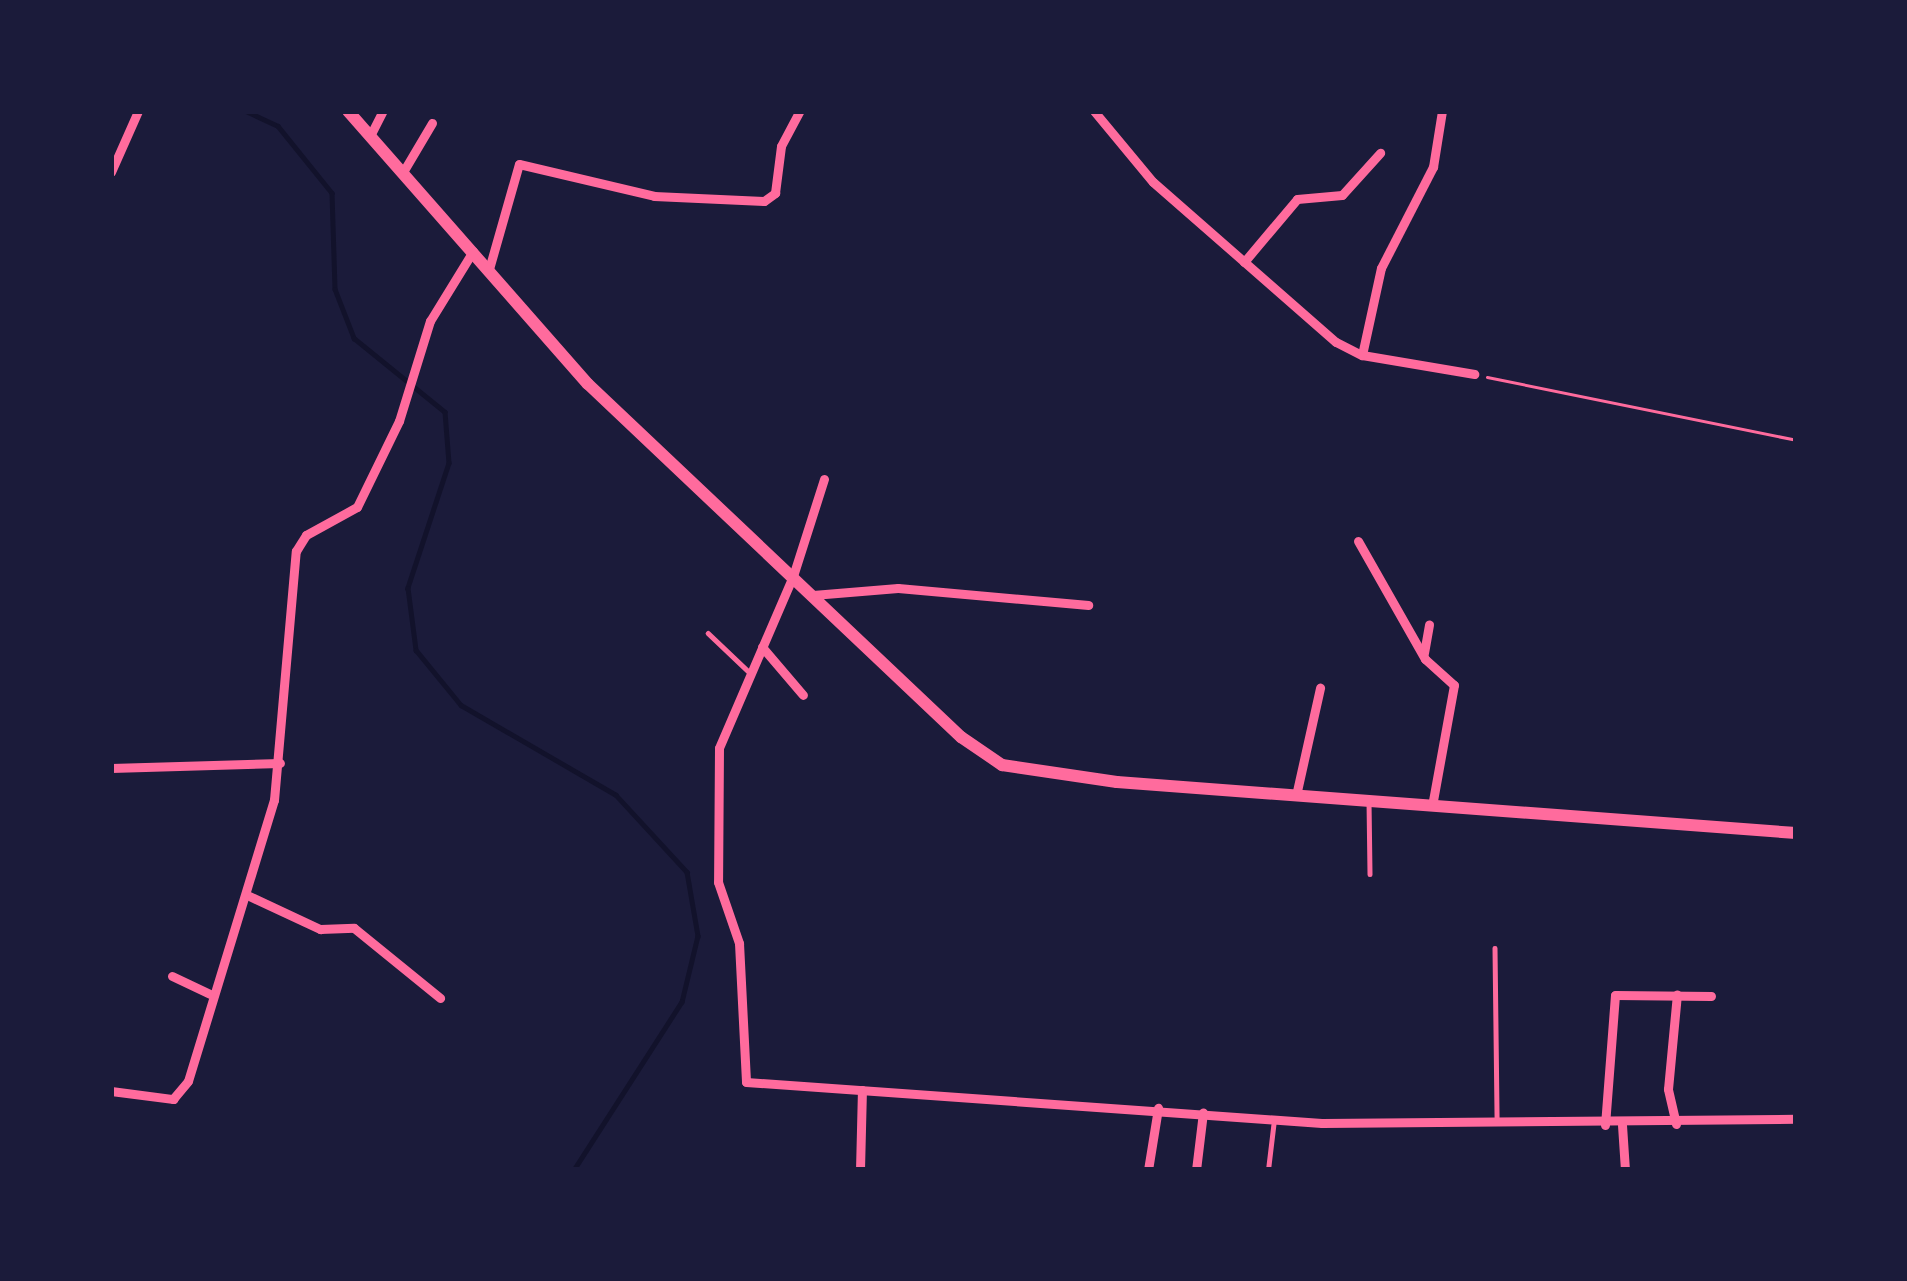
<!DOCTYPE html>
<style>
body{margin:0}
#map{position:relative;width:1907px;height:1281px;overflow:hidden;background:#1b1b3a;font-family:Montserrat,sans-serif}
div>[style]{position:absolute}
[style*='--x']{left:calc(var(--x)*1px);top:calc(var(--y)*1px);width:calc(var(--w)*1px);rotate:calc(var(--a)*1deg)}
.stream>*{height:4.5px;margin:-2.25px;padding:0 2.25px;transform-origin:2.25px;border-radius:2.25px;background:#12122b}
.path>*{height:3px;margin:-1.5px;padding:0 1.5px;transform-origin:1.5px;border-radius:1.5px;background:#ff6b9d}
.service>*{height:4.5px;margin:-2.25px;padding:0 2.25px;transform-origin:2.25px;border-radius:2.25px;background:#ff6b9d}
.minor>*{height:9px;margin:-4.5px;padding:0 4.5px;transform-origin:4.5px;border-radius:4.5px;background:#ff6b9d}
.secondary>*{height:12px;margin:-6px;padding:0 6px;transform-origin:6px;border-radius:6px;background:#ff6b9d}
span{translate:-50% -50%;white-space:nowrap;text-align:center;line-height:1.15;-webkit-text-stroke:9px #1b1b3a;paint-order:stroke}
.frame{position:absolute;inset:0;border:114px solid #1b1b3a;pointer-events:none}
</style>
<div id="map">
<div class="stream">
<i style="--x:246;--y:111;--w:35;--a:25"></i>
<i style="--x:278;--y:126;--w:86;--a:51.1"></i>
<i style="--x:332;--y:193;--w:96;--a:88.2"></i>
<i style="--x:335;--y:289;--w:53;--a:68.8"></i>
<i style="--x:354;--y:338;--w:117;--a:39.1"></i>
<i style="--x:445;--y:412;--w:51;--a:85.5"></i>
<i style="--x:449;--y:463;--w:132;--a:108.2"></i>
<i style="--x:408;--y:588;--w:63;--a:82.6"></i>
<i style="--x:416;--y:650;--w:71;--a:50.7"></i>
<i style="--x:461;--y:705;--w:179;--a:30.1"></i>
<i style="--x:616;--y:795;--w:105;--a:47.3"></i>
<i style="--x:687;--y:872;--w:65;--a:80.2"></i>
<i style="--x:698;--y:936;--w:68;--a:103.6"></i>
<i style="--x:682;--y:1002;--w:200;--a:122.7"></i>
</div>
<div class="path">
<i style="--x:1487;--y:377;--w:315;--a:11.5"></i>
</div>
<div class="service">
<i style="--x:708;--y:633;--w:55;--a:43.5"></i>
<i style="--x:1369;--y:801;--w:73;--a:89.2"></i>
<i style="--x:1495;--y:948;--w:169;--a:89.3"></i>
<i style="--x:1268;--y:1170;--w:50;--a:-83.2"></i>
</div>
<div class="minor">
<i style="--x:1094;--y:111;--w:92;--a:50.3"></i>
<i style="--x:1153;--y:182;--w:243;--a:41.2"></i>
<i style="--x:1336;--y:342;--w:29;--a:27"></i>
<i style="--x:1362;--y:355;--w:114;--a:9.6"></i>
<i style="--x:370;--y:136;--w:28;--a:-63"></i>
<i style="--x:111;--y:172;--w:67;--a:-66.1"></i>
<i style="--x:403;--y:172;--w:57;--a:-59.4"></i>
<i style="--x:1244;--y:262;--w:82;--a:-49.9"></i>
<i style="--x:1297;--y:199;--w:45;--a:-5.1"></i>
<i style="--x:1342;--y:195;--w:57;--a:-47.9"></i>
<i style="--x:489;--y:269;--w:109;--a:-74.1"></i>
<i style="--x:519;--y:164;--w:139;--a:13.3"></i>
<i style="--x:654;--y:196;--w:110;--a:2.6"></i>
<i style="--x:764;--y:201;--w:14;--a:-36"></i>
<i style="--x:775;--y:193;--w:47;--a:-82.7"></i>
<i style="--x:781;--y:146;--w:40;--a:-62"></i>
<i style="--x:1362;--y:355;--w:89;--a:-77.7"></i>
<i style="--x:1381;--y:268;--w:114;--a:-62.8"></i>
<i style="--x:1433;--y:167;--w:57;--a:-80.9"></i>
<i style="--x:824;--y:479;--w:102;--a:107.7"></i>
<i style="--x:793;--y:576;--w:187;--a:113.3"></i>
<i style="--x:719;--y:748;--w:134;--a:90.4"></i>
<i style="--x:718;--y:882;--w:65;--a:71"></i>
<i style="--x:739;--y:943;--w:139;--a:87.1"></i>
<i style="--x:746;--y:1082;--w:577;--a:4.07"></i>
<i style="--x:1322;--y:1123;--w:474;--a:-0.5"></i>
<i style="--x:1358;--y:541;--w:136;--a:60.4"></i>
<i style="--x:1425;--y:659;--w:39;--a:42"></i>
<i style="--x:1454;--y:685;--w:117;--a:100.3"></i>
<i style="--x:813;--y:595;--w:85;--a:-4.7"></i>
<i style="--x:898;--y:588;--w:191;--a:5.1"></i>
<i style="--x:762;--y:647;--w:63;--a:49.5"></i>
<i style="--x:1424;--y:653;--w:29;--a:-80"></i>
<i style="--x:111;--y:768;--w:169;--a:-1.7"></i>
<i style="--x:1297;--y:791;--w:106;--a:-77.4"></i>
<i style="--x:247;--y:895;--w:81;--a:25"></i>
<i style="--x:320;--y:929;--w:34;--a:-2"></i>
<i style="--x:354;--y:928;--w:111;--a:39.1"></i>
<i style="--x:172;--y:976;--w:42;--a:25.3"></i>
<i style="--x:111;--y:1091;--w:63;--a:7.4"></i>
<i style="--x:173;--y:1099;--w:23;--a:-50"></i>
<i style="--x:188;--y:1081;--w:294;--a:-73"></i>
<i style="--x:274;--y:800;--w:250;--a:-85"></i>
<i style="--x:296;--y:551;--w:19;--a:-58"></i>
<i style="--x:306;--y:535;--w:58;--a:-28.8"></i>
<i style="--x:357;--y:507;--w:96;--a:-64"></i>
<i style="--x:399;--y:421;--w:105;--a:-72.8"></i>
<i style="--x:430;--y:321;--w:82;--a:-58.4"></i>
<i style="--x:1676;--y:1124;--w:36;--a:-103"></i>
<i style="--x:1668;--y:1089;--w:95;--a:-84.6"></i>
<i style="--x:1605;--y:1125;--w:130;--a:-85.6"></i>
<i style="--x:1615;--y:995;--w:96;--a:0.6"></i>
<i style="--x:1622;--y:1125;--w:45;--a:86.2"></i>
<i style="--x:860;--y:1170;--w:80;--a:-88.6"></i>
<i style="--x:1148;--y:1170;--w:63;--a:-80.8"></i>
<i style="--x:1196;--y:1170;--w:58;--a:-83.1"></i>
</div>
<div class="secondary">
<i style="--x:348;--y:111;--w:363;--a:48.7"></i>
<i style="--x:588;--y:384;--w:514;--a:43.42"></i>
<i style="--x:961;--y:737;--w:50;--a:34.3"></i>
<i style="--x:1002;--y:765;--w:116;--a:8.4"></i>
<i style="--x:1117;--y:782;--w:681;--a:4.3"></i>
</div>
<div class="frame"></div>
</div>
